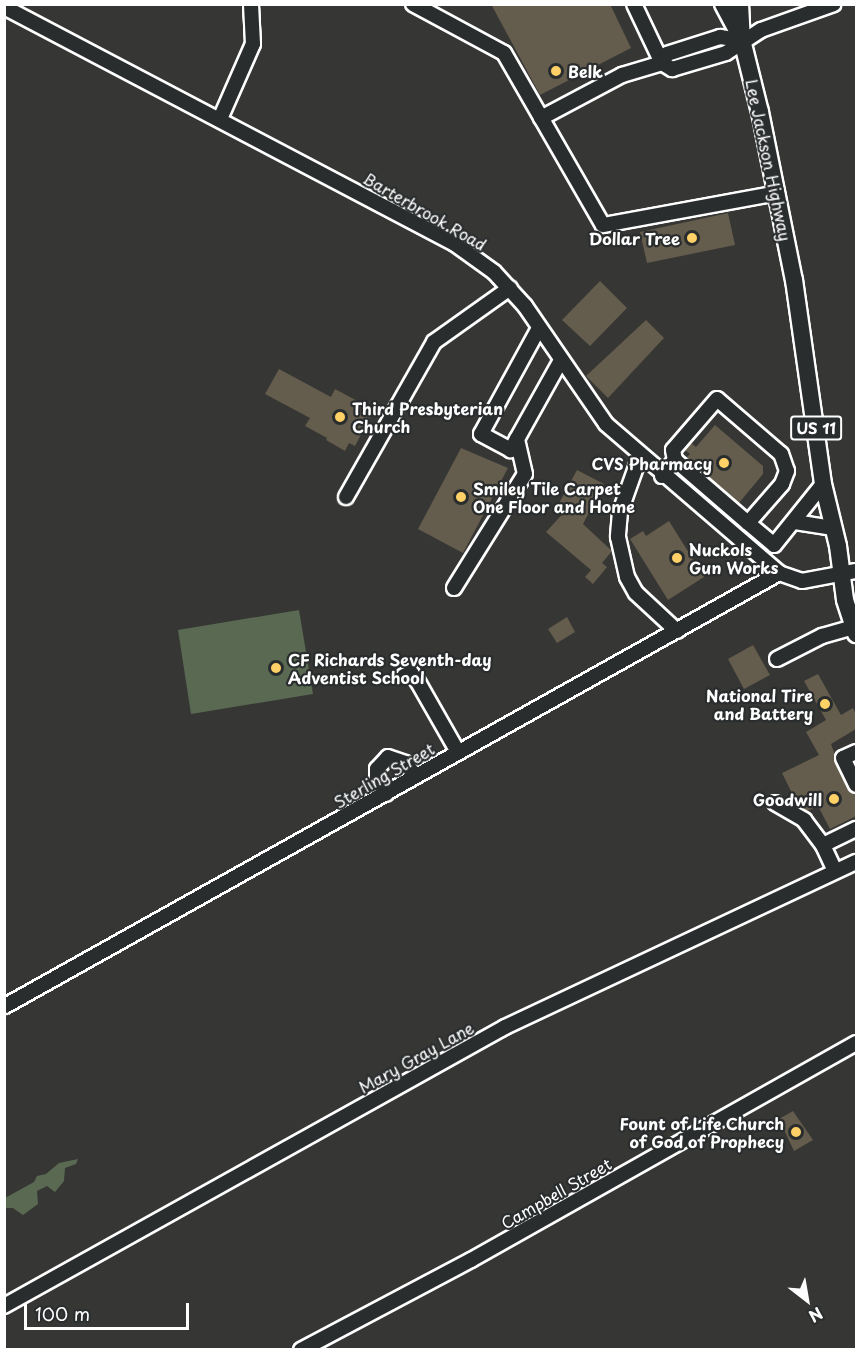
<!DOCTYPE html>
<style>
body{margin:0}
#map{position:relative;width:861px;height:1354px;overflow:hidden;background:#363634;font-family:"Playpen Sans",sans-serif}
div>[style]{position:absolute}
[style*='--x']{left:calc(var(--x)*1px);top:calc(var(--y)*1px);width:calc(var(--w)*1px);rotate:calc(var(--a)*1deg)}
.green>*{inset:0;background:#5a6952}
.building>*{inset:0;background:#645c4c}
.roads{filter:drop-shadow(2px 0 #fff) drop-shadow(-2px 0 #fff) drop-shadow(0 2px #fff) drop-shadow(0 -2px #fff)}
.minor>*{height:14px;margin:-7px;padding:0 7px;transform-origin:7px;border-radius:7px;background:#2a2d2e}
.major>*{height:16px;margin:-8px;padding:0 8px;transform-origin:8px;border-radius:8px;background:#2a2d2e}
.dots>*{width:16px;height:16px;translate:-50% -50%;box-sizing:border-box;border:3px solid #2a2d2e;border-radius:50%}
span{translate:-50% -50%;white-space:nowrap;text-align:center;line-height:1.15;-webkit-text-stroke:4.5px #2a2d2e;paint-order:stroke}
.shield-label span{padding:2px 4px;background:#2a2d2e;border:2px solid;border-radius:4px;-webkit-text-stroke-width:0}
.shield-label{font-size:15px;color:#fff;font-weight:700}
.poi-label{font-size:16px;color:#fff;font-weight:700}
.left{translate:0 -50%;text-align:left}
.right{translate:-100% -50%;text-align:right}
.street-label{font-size:16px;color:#fff}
.frame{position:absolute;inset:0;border:6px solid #fff;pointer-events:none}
.north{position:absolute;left:777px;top:1270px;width:60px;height:60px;-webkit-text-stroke:4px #2a2d2e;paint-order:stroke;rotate:149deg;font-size:16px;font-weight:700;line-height:24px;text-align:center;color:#fff}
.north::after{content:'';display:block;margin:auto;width:21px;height:27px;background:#fff;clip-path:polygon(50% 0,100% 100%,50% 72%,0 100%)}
.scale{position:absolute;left:24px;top:1303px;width:165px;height:27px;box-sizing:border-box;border:3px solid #fff;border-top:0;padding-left:8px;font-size:18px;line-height:21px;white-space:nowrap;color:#fff;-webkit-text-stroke:4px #2a2d2e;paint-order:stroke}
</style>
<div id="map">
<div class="green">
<i style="clip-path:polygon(299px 610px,313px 694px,191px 714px,178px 630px)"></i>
<i style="clip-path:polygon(78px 1159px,76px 1164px,65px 1168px,64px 1181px,55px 1192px,47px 1186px,37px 1191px,38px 1204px,23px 1215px,13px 1208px,5px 1208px,5px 1198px,34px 1182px,37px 1176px,46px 1174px,59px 1163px)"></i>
</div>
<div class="building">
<i style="clip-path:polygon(491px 4px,610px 4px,631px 48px,540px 95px)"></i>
<i style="clip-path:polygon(728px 213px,735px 245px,647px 263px,640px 232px)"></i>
<i style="clip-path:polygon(600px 281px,627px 308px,590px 346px,562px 320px)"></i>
<i style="clip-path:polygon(646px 320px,664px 338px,608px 398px,586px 376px)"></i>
<i style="clip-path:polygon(279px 369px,331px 397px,335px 389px,374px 410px,355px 446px,349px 443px,345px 451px,326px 440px,327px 438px,305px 426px,310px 418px,265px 394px)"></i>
<i style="clip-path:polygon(715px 425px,763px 466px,763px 474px,739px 503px,686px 458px,690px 454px,685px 450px,691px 443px,696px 447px)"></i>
<i style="clip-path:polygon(461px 448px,508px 468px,463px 553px,418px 529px)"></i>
<i style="clip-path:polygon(577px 470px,604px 484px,583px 524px,612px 551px,602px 563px,607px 567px,593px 584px,585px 577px,591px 570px,546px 532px,567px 509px,558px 505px)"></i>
<i style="clip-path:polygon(669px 521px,704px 577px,668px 600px,630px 539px,643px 531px,646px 536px)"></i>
<i style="clip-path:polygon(567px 617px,575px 632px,557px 643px,548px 629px)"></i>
<i style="clip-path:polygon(753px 645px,770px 675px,744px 689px,728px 659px)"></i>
<i style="clip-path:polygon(818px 674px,841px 715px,853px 708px,856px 714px,856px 729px,831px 744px,848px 789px,856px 794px,856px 816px,830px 829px,818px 806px,807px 811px,799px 807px,782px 773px,819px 755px,806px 732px,826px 720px,804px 681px)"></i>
<i style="clip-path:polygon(793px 1111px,813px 1140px,794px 1151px,779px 1119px)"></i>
</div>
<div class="roads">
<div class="minor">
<i style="--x:413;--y:4;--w:103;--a:28.3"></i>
<i style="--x:504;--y:53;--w:198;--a:60.1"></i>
<i style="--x:603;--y:225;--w:177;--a:-10.4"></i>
<i style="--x:634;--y:4;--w:65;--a:64.6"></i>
<i style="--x:662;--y:63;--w:12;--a:31"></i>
<i style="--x:672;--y:69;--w:56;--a:-16.5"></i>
<i style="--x:726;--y:53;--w:42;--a:-33.3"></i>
<i style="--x:761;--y:30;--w:77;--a:-19.6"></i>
<i style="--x:4;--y:7;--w:509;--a:27.72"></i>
<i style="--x:455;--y:244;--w:48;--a:35.7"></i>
<i style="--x:494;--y:272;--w:46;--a:47.6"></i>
<i style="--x:525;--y:306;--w:143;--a:55.5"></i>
<i style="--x:606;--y:424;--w:228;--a:40.7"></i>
<i style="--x:779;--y:573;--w:24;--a:19"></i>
<i style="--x:802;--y:581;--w:55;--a:-10.5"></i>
<i style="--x:541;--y:118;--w:92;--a:-28"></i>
<i style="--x:622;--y:75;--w:42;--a:-16.7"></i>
<i style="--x:662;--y:63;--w:10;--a:-61"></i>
<i style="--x:667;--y:54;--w:56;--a:-17.8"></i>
<i style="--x:720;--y:37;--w:22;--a:8"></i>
<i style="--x:220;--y:119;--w:82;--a:-66.3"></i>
<i style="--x:253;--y:44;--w:40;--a:-92.9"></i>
<i style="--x:517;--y:439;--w:13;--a:119"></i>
<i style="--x:511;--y:450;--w:34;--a:-152"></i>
<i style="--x:481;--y:434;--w:121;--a:-61.3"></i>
<i style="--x:640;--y:456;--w:59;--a:109.7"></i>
<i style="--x:620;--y:512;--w:25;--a:95"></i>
<i style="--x:618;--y:537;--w:41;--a:77.3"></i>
<i style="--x:627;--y:577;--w:18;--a:61"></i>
<i style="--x:636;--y:593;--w:56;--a:42.8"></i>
<i style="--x:662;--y:476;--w:21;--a:-51"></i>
<i style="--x:675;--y:460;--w:96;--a:40.8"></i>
<i style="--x:748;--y:523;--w:52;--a:-48.9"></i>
<i style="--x:782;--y:484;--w:14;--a:-69"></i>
<i style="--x:787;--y:471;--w:18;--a:-109"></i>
<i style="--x:781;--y:454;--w:84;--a:-139.3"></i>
<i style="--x:717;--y:399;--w:67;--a:130.8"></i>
<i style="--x:673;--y:450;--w:10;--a:79"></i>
<i style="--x:346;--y:497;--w:178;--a:-60.4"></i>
<i style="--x:434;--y:342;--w:93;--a:-35.4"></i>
<i style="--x:795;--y:522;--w:39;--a:9"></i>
<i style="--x:748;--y:523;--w:34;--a:40"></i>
<i style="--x:774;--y:545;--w:78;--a:-51.2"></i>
<i style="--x:454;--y:588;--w:134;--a:-58.1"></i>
<i style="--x:525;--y:474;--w:36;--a:-103"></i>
<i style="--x:517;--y:439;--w:88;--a:-60.8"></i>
<i style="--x:777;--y:659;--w:51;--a:-27.1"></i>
<i style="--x:822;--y:636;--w:33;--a:-16"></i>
<i style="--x:404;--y:676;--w:8;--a:-23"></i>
<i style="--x:411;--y:673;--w:11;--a:52"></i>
<i style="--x:418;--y:682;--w:81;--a:60.3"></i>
<i style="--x:856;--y:752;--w:14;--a:155"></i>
<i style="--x:843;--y:758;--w:30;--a:64"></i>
<i style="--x:386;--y:794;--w:17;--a:-123"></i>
<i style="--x:377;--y:780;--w:11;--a:-90"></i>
<i style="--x:377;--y:769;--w:16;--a:-47"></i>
<i style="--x:388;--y:757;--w:18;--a:19"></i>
<i style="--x:405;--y:763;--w:17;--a:50"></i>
<i style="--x:775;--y:803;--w:34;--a:30"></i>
<i style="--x:804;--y:820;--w:31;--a:53"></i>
<i style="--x:835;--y:871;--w:29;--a:-115"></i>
<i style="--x:823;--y:845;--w:37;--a:-26"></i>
<i style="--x:5;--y:1006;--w:887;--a:-29.22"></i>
<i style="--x:4;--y:1306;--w:573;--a:-29.11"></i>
<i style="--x:505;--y:1027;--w:388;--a:-25.2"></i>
<i style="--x:301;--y:1350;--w:192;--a:-27.9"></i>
<i style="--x:471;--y:1260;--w:442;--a:-29.4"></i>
</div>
<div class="major">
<i style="--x:723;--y:4;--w:36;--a:62"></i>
<i style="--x:740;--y:4;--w:36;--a:87"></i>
<i style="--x:742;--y:40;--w:74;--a:76"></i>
<i style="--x:760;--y:112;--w:171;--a:78.6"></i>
<i style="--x:794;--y:280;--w:206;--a:81.9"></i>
<i style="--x:823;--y:484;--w:64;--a:76.4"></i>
<i style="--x:838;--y:546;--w:54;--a:82.6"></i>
<i style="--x:845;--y:600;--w:36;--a:72"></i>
</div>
</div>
<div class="dots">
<i style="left:556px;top:71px;background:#ffd166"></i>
<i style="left:692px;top:238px;background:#ffd166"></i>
<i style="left:340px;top:417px;background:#ffd166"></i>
<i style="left:724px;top:463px;background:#ffd166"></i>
<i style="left:461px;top:497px;background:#ffd166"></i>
<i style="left:677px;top:558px;background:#ffd166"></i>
<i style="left:276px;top:668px;background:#ffd166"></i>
<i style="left:825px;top:704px;background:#ffd166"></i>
<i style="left:834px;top:799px;background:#ffd166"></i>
<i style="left:796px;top:1132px;background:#ffd166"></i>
</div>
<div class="shield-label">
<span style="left:816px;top:428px">US 11</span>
</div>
<div class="poi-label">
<span class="left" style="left:568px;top:71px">Belk</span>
<span class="right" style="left:680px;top:238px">Dollar Tree</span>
<span class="left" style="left:352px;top:417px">Third Presbyterian<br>Church</span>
<span class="right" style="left:712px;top:463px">CVS Pharmacy</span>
<span class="left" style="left:473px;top:497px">Smiley Tile Carpet<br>One Floor and Home</span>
<span class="left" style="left:689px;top:558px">Nuckols<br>Gun Works</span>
<span class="left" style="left:288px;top:668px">CF Richards Seventh-day<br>Adventist School</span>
<span class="right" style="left:813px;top:704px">National Tire<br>and Battery</span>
<span class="right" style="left:822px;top:799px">Goodwill</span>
<span class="right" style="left:784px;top:1132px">Fount of Life Church<br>of God of Prophecy</span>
</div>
<div class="street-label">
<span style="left:769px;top:160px;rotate:78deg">Lee Jackson Highway</span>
<span style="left:425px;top:211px;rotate:30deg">Barterbrook Road</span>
<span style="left:384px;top:775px;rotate:-30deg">Sterling Street</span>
<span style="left:416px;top:1057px;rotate:-29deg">Mary Gray Lane</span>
<span style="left:556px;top:1193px;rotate:-30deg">Campbell Street</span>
</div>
<div class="frame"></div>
<div class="north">N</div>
<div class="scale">100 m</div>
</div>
